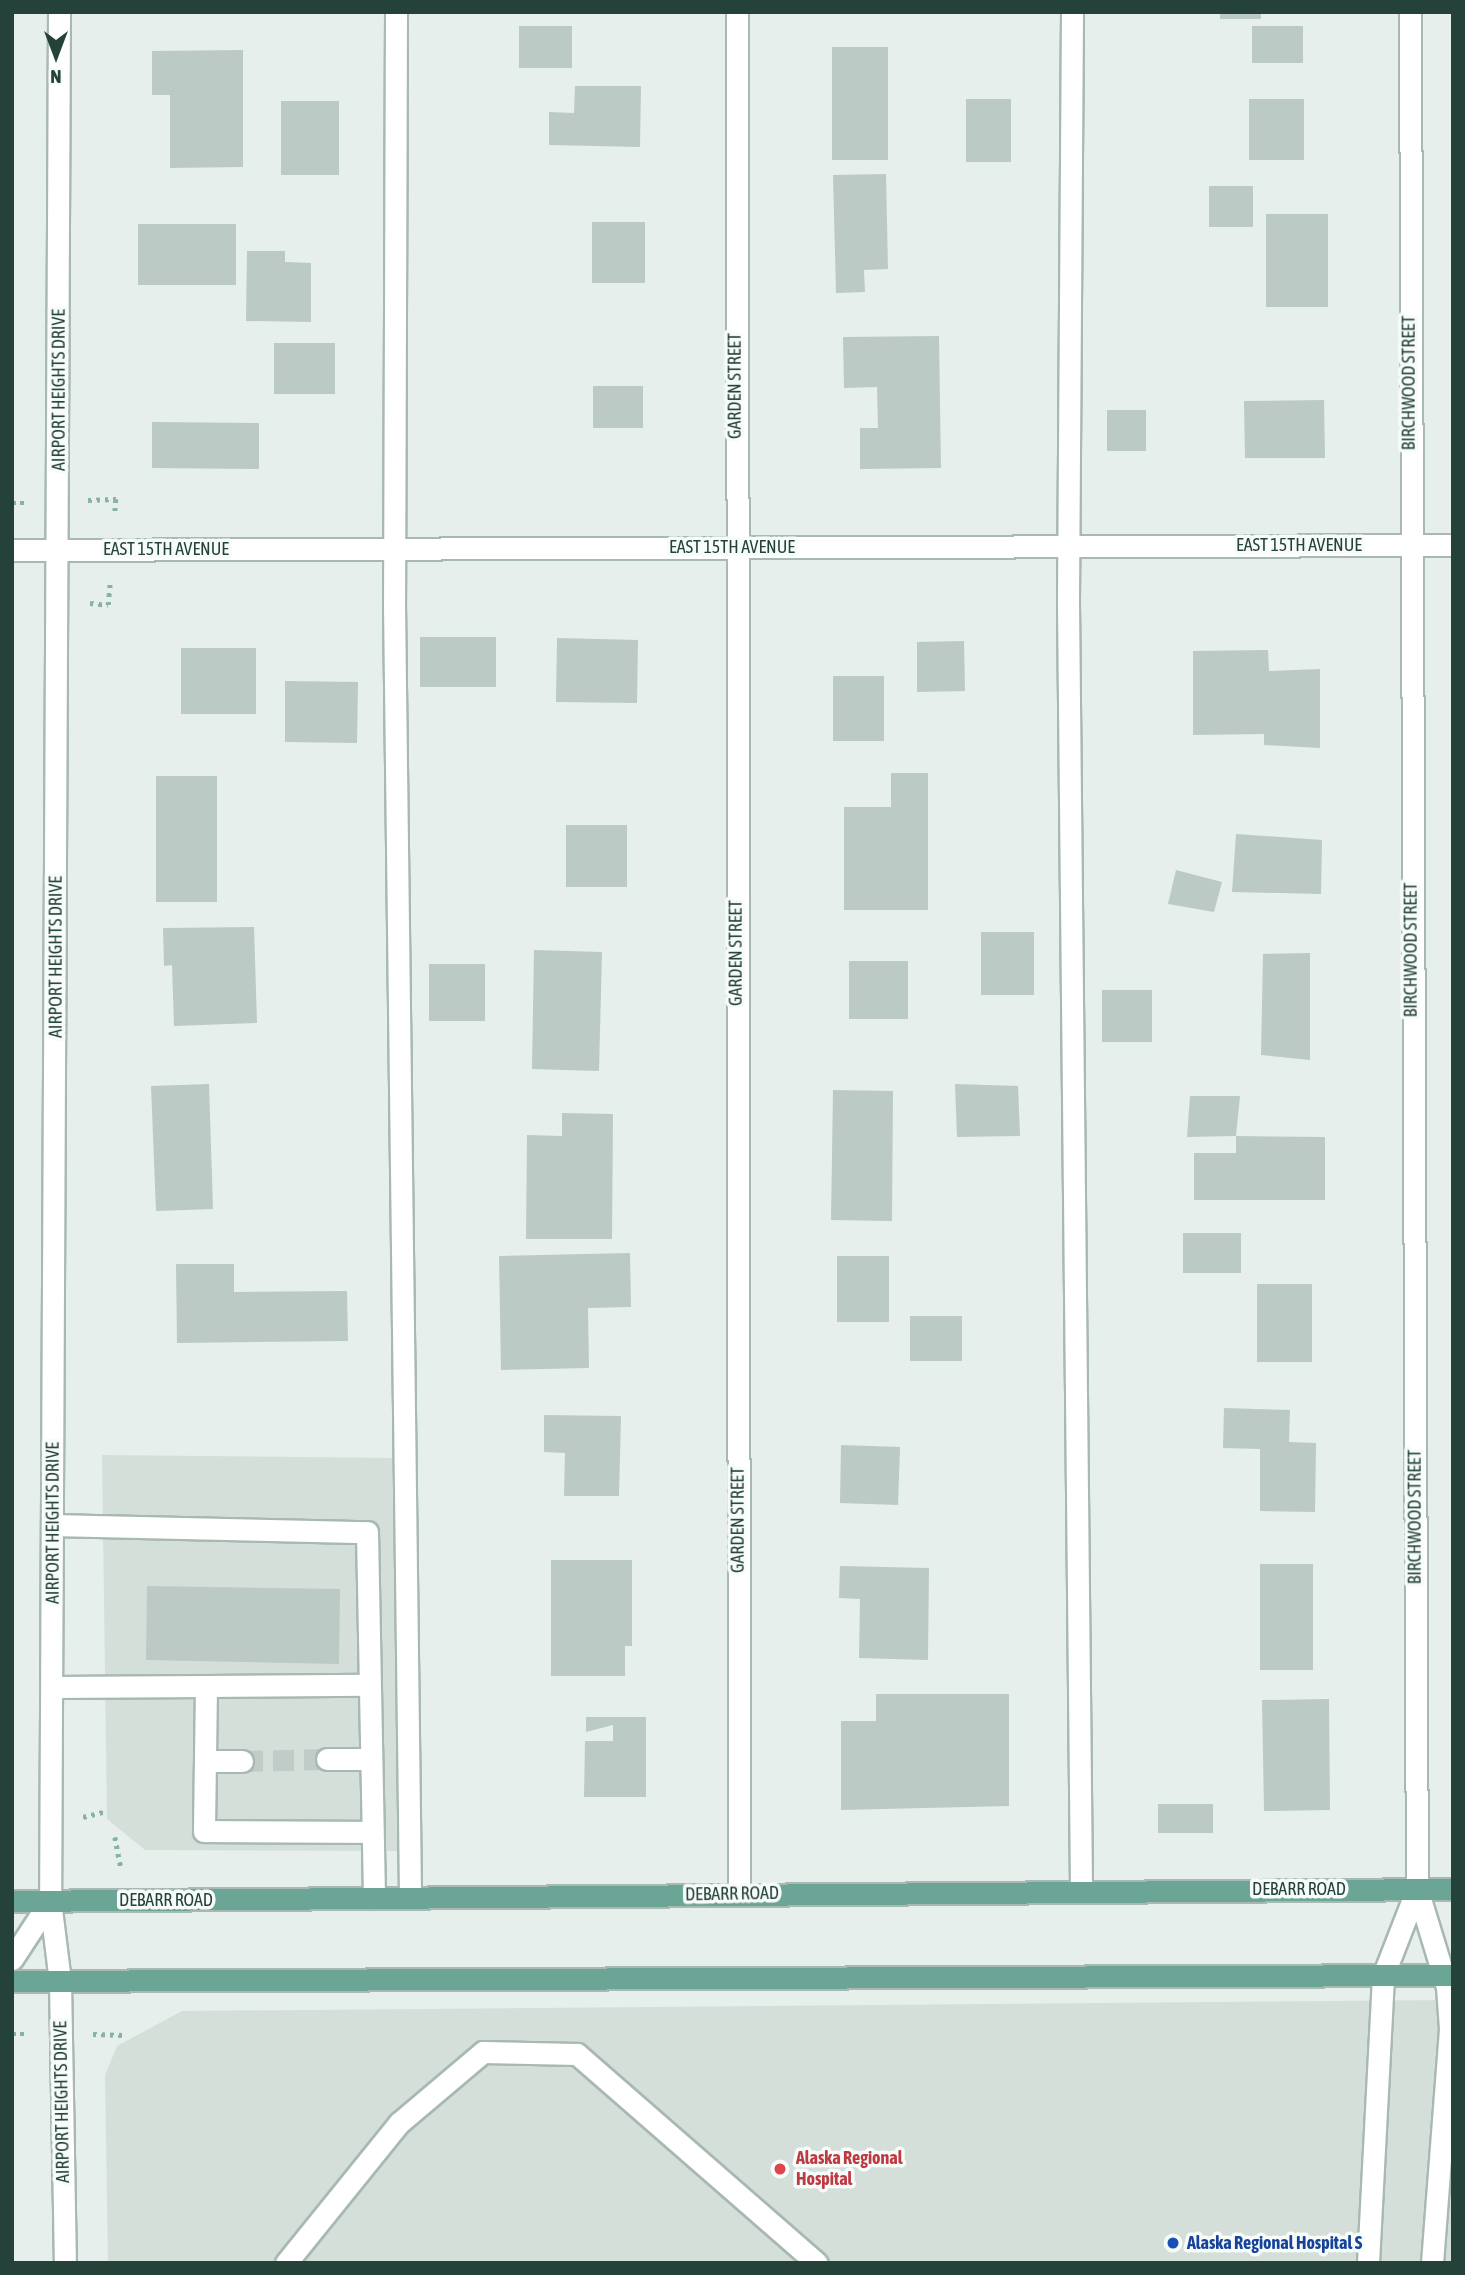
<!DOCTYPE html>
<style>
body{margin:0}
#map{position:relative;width:1465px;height:2275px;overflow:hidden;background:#e6efeb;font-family:"Asap Condensed",sans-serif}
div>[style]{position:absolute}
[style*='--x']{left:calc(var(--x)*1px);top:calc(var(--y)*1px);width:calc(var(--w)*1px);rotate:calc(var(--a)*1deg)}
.built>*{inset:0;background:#d4dfda}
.building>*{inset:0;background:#bbcac4}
.minor-tunnel>*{height:21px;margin-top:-10.5px;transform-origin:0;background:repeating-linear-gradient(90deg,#bfccc8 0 21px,transparent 0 31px)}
.path>*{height:4.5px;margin-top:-2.25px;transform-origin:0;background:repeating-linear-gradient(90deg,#86b3a5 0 3.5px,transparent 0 8.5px)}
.roads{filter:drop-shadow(2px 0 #a8b8b2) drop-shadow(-2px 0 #a8b8b2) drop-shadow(0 2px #a8b8b2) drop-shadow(0 -2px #a8b8b2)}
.minor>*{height:21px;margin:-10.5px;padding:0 10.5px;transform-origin:10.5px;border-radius:10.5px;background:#fff}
.major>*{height:21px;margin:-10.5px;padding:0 10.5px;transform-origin:10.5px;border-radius:10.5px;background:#6aa596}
.dots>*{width:19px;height:19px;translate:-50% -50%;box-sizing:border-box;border:4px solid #f7fbf9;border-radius:50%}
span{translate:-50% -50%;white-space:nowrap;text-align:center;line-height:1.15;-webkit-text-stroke:7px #f7fbf9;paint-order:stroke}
.street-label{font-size:18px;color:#24423a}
.health-label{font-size:18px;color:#be3a42;font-weight:700}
.left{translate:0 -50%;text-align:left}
.transit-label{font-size:18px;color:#164399;font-weight:700}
.frame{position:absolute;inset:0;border:14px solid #24423a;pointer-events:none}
.north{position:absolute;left:21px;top:21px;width:70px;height:70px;-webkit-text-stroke:5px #f7fbf9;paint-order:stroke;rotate:180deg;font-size:19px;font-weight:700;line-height:28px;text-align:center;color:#24423a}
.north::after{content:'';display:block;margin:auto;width:24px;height:32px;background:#24423a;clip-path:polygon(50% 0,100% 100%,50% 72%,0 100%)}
</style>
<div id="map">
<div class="built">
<i style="clip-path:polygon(102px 1455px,392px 1458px,400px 1851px,145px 1850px,107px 1819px)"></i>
<i style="clip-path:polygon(1453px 2000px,1453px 2263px,108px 2263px,105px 2075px,117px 2046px,182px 2011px)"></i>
</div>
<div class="building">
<i style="clip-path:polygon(1220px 12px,1261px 12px,1261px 19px,1220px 19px)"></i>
<i style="clip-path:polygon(519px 26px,572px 26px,572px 68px,519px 68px)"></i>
<i style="clip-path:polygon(1252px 26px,1303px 26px,1303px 63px,1252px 63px)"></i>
<i style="clip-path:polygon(832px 47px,888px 47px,888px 160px,832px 160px)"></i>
<i style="clip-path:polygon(243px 50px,243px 167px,170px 168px,170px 95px,152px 95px,152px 51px)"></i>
<i style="clip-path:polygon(575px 86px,641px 86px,640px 147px,549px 145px,549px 112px,574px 113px)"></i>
<i style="clip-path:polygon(966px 99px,1011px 99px,1011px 162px,966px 162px)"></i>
<i style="clip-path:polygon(1249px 99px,1304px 99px,1304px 160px,1249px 160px)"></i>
<i style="clip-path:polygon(281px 101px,339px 101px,339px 175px,281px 175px)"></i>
<i style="clip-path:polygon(886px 174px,888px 269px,864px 270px,865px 292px,836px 293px,833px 175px)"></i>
<i style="clip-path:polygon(1209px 186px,1253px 186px,1253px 227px,1209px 227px)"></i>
<i style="clip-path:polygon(1266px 214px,1328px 214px,1328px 307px,1266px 307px)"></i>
<i style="clip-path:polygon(592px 222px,645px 222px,645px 283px,592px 283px)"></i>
<i style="clip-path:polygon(138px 224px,236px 224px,236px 285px,138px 285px)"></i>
<i style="clip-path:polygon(247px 251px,285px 251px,285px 262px,311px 263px,311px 322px,246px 321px)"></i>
<i style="clip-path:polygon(939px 336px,941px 468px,860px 469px,860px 428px,878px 428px,877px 387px,844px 388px,843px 337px)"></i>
<i style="clip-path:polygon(274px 343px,335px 343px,335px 394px,274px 394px)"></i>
<i style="clip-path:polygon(593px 386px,643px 386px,643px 428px,593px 428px)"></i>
<i style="clip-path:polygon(1324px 400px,1325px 458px,1245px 458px,1244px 401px)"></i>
<i style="clip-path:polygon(1107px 410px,1146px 410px,1146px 451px,1107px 451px)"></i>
<i style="clip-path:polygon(152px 422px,259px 423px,259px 469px,152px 468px)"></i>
<i style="clip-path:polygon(420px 637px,496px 637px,496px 687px,420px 687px)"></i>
<i style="clip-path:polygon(557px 638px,638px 640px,637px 703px,556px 702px)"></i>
<i style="clip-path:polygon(964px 641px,965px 691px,917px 692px,917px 642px)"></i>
<i style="clip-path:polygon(181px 648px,256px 648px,256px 714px,181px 714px)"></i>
<i style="clip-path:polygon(1268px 650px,1269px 671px,1320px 669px,1320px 748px,1264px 745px,1264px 734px,1193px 735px,1193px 651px)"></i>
<i style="clip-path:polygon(833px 676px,884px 676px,884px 741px,833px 741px)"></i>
<i style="clip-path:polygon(285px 681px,358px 682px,357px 743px,285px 742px)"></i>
<i style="clip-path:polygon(891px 773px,928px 773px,928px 910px,844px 910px,844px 807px,891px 807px)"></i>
<i style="clip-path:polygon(156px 776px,217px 776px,217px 902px,156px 902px)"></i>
<i style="clip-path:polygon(566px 825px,627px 825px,627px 887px,566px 887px)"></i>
<i style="clip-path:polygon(1236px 834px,1322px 840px,1321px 894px,1232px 892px)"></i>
<i style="clip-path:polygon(1176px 870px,1222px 882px,1214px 912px,1168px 904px)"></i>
<i style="clip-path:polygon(254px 927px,257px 1023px,174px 1026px,172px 965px,164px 966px,163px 928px)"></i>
<i style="clip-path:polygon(981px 932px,1034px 932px,1034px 995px,981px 995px)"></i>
<i style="clip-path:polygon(534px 950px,602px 952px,599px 1071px,532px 1069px)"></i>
<i style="clip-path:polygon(1310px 953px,1310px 1060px,1261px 1055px,1263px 954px)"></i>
<i style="clip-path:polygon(849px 961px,908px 961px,908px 1019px,849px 1019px)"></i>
<i style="clip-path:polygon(429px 964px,485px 964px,485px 1021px,429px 1021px)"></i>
<i style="clip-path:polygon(1102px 990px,1152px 990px,1152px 1042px,1102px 1042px)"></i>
<i style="clip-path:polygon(209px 1084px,213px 1209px,156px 1211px,151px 1086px)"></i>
<i style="clip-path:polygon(955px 1084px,1018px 1086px,1020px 1136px,957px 1137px)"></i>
<i style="clip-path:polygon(833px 1090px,893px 1091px,892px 1221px,831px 1220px)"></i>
<i style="clip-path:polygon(1190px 1096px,1240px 1096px,1236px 1136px,1187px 1137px)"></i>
<i style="clip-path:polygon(562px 1113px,613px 1114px,612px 1239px,526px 1239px,527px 1135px,562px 1136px)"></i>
<i style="clip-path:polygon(1236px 1136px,1325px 1137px,1325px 1200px,1194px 1200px,1194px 1153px,1236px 1153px)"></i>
<i style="clip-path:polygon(1183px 1233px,1241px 1233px,1241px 1273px,1183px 1273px)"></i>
<i style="clip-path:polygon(630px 1253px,631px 1307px,588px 1308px,589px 1368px,501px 1370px,499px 1256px)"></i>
<i style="clip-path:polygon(837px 1256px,889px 1256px,889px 1322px,837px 1322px)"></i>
<i style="clip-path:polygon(176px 1264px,234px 1264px,234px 1292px,347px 1291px,348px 1341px,177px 1343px)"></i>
<i style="clip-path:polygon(1257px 1284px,1312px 1284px,1312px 1362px,1257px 1362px)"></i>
<i style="clip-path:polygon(910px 1316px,962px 1316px,962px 1361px,910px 1361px)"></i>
<i style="clip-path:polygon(1224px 1408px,1290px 1410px,1289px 1442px,1316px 1443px,1315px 1512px,1260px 1511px,1260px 1449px,1223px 1448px)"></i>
<i style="clip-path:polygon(544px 1415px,621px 1416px,619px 1496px,564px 1496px,565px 1453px,544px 1452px)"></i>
<i style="clip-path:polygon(841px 1445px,900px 1447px,898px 1505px,840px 1503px)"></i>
<i style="clip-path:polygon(551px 1560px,632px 1560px,632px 1646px,625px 1646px,625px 1676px,551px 1676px)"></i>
<i style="clip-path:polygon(1260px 1564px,1313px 1564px,1313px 1670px,1260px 1670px)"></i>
<i style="clip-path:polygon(840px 1566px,929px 1568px,928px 1660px,859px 1658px,860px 1599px,839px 1598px)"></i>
<i style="clip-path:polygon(147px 1586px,340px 1589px,339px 1664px,146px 1660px)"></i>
<i style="clip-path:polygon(876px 1694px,1009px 1694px,1009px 1806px,841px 1810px,841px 1721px,876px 1721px)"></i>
<i style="clip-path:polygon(1329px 1699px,1330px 1810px,1264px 1811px,1262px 1700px)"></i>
<i style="clip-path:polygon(586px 1717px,646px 1717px,646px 1797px,584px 1797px,585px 1741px,613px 1741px,613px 1725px,586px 1732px)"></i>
<i style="clip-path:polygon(1158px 1804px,1213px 1804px,1213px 1833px,1158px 1833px)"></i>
</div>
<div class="minor-tunnel">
<i style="--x:242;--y:1761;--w:85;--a:-1.3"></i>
</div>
<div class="path">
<i style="--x:88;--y:500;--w:28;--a:-2"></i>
<i style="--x:116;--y:499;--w:16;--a:94"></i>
<i style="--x:12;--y:503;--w:12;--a:0"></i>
<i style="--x:90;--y:603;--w:18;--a:6"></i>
<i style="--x:108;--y:605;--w:22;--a:-85"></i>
<i style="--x:83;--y:1817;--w:21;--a:-14"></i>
<i style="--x:115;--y:1837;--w:31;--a:79"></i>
<i style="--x:12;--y:2034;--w:16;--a:0"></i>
<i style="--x:93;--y:2034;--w:31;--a:2"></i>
</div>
<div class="roads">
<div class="minor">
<i style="--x:59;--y:12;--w:1889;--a:90.27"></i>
<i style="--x:50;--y:1901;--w:81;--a:82.9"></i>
<i style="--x:60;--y:1981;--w:282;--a:89"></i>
<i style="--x:396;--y:12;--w:592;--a:90.19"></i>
<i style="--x:394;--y:604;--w:1294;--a:89.29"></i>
<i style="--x:737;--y:12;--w:1882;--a:89.94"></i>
<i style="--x:1072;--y:12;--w:591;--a:90.39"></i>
<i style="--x:1068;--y:603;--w:1286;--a:89.42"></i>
<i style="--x:1410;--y:12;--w:1877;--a:89.79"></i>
<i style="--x:1417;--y:1889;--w:102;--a:73"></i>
<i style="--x:1447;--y:1987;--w:42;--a:85.9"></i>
<i style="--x:1450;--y:2029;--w:235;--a:94.4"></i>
<i style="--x:12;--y:550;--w:1441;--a:-0.2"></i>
<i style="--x:52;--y:1525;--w:315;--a:1.3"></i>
<i style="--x:367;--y:1532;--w:366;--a:88.9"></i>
<i style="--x:206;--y:1686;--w:162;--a:-0.4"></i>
<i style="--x:53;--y:1687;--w:153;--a:-0.4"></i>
<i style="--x:206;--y:1686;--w:145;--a:90.8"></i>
<i style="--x:204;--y:1831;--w:168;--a:0.3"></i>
<i style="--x:327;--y:1759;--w:43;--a:0"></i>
<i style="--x:205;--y:1761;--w:37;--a:0"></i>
<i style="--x:12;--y:1959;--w:69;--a:-56.8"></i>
<i style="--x:286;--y:2263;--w:180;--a:-51.1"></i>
<i style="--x:399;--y:2123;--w:110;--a:-40.2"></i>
<i style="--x:483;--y:2052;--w:94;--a:1.2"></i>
<i style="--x:577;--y:2054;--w:318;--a:41.1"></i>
<i style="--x:1368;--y:2263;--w:287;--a:-87"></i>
<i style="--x:1383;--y:1976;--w:93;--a:-68.7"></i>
</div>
<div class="major">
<i style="--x:12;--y:1901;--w:1441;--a:-0.48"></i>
<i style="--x:12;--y:1981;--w:1441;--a:-0.24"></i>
</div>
</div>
<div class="dots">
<i style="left:780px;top:2169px;background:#e0444e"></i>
<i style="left:1173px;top:2243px;background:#1a4fb4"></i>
</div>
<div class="street-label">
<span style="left:1409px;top:383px;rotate:-90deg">BIRCHWOOD STREET</span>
<span style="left:735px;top:386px;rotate:-90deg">GARDEN STREET</span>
<span style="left:59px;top:390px;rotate:-90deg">AIRPORT HEIGHTS DRIVE</span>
<span style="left:1299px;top:545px">EAST 15TH AVENUE</span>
<span style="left:732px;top:547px">EAST 15TH AVENUE</span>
<span style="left:166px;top:549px">EAST 15TH AVENUE</span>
<span style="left:1411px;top:950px;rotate:-90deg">BIRCHWOOD STREET</span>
<span style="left:736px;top:953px;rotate:-90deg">GARDEN STREET</span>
<span style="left:56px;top:957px;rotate:-90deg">AIRPORT HEIGHTS DRIVE</span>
<span style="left:1415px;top:1517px;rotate:-90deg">BIRCHWOOD STREET</span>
<span style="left:738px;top:1520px;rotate:-90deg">GARDEN STREET</span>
<span style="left:53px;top:1523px;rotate:-90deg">AIRPORT HEIGHTS DRIVE</span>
<span style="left:1299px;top:1889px">DEBARR ROAD</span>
<span style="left:732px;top:1894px;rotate:-1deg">DEBARR ROAD</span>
<span style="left:166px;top:1900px">DEBARR ROAD</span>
<span style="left:62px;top:2102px;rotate:-91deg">AIRPORT HEIGHTS DRIVE</span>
</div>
<div class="health-label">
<span class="left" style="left:796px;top:2169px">Alaska Regional<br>Hospital</span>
</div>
<div class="transit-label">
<span class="left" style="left:1187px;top:2243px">Alaska Regional Hospital S</span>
</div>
<div class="frame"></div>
<div class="north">N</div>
</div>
